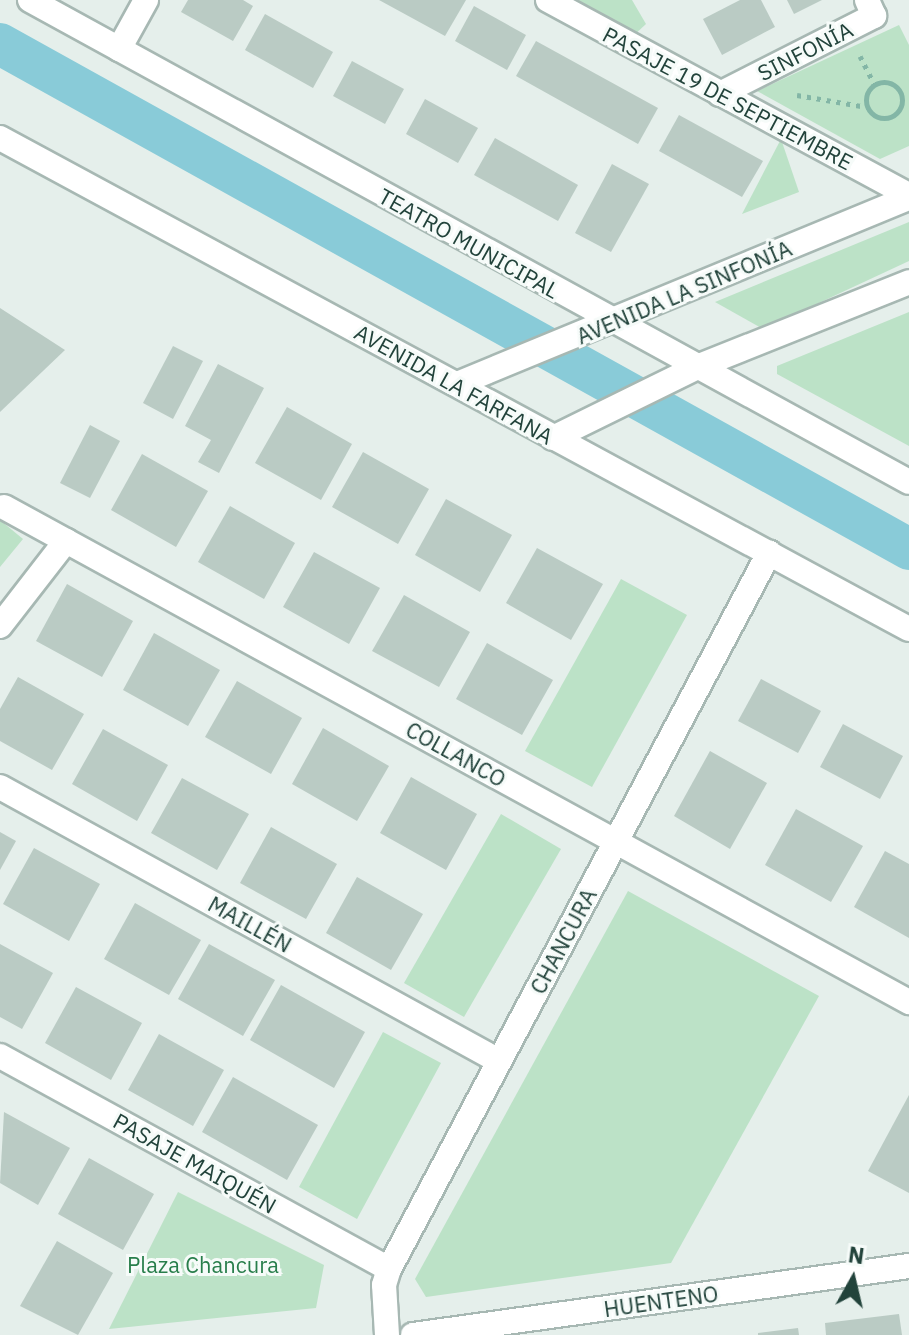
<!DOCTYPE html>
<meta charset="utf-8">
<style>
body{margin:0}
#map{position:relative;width:909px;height:1335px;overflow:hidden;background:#e5efeb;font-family:"IBM Plex Sans",sans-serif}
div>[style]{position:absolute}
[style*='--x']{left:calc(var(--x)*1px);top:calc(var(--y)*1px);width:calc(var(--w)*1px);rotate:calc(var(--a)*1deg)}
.green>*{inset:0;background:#bce2c7}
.canal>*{height:42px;margin:-21px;padding:0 21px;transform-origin:21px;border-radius:21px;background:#89cbd8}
.building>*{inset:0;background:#bacbc4}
.path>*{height:5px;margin-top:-2.5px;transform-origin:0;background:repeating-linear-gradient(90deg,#83b6a6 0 4px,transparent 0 10px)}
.path>.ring{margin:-2.5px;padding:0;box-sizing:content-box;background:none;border:5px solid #83b6a6;border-radius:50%}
.roads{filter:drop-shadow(2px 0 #a7b8b3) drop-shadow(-2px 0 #a7b8b3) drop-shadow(0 2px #a7b8b3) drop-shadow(0 -2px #a7b8b3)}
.minor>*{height:24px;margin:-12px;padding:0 12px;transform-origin:12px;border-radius:12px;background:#fff}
.tertiary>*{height:24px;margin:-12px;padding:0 12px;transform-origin:12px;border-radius:12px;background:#fff}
span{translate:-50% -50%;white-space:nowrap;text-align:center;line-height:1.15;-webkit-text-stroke:6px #f6fbf9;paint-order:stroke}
.street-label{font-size:22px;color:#22433b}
.park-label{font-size:22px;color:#287e4b}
.north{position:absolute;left:813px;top:1239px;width:80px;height:80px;-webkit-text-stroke:6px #f6fbf9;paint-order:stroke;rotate:8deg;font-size:22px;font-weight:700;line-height:32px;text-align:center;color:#22433b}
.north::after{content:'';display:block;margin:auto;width:28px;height:36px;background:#22433b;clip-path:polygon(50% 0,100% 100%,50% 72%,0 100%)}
</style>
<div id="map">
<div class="green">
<i style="clip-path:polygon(565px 0,632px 0,646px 24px,632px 37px)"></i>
<i style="clip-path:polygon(899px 25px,909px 45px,909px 146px,880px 159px,757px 91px)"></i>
<i style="clip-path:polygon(781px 139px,799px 192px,742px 214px)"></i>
<i style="clip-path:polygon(909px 222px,909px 261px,763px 329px,715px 302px)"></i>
<i style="clip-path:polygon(909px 312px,909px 446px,777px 374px,777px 366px)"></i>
<i style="clip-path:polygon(0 520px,23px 539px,0 567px)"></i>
<i style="clip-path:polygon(621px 579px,687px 615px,592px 787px,525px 751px)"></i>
<i style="clip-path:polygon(501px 814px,561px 849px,464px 1017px,404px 983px)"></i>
<i style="clip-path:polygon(628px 891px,819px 996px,671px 1263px,426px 1297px,415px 1279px)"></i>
<i style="clip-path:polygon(383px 1032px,441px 1063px,357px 1219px,299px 1187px)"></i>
<i style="clip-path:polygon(178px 1192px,324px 1265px,316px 1308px,109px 1329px)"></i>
</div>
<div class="canal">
<i style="--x:0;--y:44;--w:1040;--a:29.05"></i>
</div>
<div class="building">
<i style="clip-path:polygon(188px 0,243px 0,253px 6px,233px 41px,181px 12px)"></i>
<i style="clip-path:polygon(379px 0,466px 0,445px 36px)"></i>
<i style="clip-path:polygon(740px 0,761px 0,775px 27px,722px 55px,703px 19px)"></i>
<i style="clip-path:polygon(787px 0,822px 0,794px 14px)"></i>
<i style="clip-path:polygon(474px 6px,526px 35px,507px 70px,455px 41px)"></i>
<i style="clip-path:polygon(265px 14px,333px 52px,313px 88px,245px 50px)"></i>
<i style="clip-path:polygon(536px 41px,658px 108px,638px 144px,516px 76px)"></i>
<i style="clip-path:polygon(352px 61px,404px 89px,385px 124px,333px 96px)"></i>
<i style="clip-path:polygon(425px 99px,478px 128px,458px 163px,406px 134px)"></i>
<i style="clip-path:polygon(679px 115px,763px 161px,742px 197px,659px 151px)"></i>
<i style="clip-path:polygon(495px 138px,578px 185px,558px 221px,474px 175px)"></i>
<i style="clip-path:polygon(612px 164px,649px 184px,611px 252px,575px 233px)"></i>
<i style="clip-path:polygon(0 308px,65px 350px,0 412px)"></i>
<i style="clip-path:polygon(173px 346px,203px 361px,173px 419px,143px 403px)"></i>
<i style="clip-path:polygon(218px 364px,264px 388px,219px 473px,198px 462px,211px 440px,185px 426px)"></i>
<i style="clip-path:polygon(287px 407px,352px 444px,321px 500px,255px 463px)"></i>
<i style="clip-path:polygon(90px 425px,120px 441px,90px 498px,60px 483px)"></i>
<i style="clip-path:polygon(363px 452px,429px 489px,398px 544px,332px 507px)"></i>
<i style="clip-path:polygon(142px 454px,208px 491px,176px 547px,111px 510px)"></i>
<i style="clip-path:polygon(446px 499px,512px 535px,480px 592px,415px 555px)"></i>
<i style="clip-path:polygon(230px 506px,295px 543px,264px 599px,198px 562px)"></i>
<i style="clip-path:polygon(537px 548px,603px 584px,571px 640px,506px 603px)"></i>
<i style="clip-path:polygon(314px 552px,380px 588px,349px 644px,283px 607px)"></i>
<i style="clip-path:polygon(67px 584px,133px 621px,102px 677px,36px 641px)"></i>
<i style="clip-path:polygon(404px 595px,470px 632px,439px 687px,372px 651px)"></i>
<i style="clip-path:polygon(154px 633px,220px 670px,188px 726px,123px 690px)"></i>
<i style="clip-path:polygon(487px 643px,553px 680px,522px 735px,456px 699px)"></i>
<i style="clip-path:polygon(18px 677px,84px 714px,52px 770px,0 741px,0 709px)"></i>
<i style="clip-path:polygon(761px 679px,821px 711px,798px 753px,738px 721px)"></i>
<i style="clip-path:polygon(237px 681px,302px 718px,271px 774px,205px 737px)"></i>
<i style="clip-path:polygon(843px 724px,903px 756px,880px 799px,820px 767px)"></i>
<i style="clip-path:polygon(323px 728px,389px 766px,357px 821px,292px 784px)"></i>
<i style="clip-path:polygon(103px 729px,168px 765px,137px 821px,72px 784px)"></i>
<i style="clip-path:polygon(710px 751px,767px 783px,730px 849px,674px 816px)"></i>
<i style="clip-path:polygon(411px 777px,477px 814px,446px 870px,380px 833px)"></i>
<i style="clip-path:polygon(182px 778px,249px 814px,217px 870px,151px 833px)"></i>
<i style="clip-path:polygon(796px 809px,863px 846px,831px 902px,765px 865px)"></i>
<i style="clip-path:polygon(271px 827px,337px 864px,306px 919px,240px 883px)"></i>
<i style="clip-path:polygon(0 832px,16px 841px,0 870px)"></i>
<i style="clip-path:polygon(34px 848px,100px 884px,69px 941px,3px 904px)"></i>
<i style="clip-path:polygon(885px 851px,909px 864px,909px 938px,854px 907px)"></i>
<i style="clip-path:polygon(357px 877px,423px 914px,391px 970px,326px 933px)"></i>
<i style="clip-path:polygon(135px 903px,201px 940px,169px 995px,104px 959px)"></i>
<i style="clip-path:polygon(0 944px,53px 973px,22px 1029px,0 1017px)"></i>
<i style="clip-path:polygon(209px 944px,275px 980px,243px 1036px,178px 999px)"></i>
<i style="clip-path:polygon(281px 985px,365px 1032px,334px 1088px,250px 1040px)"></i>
<i style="clip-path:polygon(76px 987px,142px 1023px,111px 1080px,45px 1043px)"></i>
<i style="clip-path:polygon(159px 1034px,224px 1070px,193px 1126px,128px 1090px)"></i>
<i style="clip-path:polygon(233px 1077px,318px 1125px,287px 1180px,202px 1132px)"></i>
<i style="clip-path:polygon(909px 1095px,909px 1193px,868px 1171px)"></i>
<i style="clip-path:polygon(4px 1112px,70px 1148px,38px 1205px,0 1183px)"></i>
<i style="clip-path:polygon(89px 1158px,154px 1194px,123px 1250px,58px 1214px)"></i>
<i style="clip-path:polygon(57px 1241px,113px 1273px,78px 1335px,20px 1306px)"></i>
<i style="clip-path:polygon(899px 1314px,902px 1335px,826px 1335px,825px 1323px)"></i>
<i style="clip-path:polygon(798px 1328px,799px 1335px,758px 1335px,758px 1333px)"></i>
</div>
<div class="path">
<i style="--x:860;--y:56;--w:31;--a:63"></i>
<i class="ring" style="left:866px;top:82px;width:31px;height:31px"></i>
<i style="--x:797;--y:95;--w:71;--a:9.7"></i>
</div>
<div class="roads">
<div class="minor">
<i style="--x:30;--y:0;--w:1002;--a:28.74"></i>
<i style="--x:548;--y:0;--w:410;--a:28.4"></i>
<i style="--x:119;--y:49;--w:56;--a:-61.1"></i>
<i style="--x:720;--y:94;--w:173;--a:-26.9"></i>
<i style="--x:874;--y:16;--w:17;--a:-114"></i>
<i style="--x:4;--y:507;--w:1032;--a:28.68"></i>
<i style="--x:0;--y:626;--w:108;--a:-52.2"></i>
<i style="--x:0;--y:787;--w:569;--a:28.77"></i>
<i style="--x:0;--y:1056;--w:443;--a:28.7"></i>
<i style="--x:387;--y:1335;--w:50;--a:-93.4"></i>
<i style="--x:384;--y:1285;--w:17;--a:-73"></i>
<i style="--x:389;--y:1269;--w:811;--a:-62.04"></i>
<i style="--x:413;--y:1335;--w:501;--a:-7.92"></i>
</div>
<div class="tertiary">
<i style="--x:0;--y:138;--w:1033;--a:28.38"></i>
<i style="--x:457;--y:384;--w:489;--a:-22.4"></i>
<i style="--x:553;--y:438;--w:161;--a:-26.2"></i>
<i style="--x:697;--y:367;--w:228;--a:-21.8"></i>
</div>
</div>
<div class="street-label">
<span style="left:805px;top:51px;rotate:-27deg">SINFONÍA</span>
<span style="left:728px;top:98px;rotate:28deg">PASAJE 19 DE SEPTIEMBRE</span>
<span style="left:469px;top:243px;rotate:29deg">TEATRO MUNICIPAL</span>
<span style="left:684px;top:292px;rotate:-23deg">AVENIDA LA SINFONÍA</span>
<span style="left:454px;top:384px;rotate:29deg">AVENIDA LA FARFANA</span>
<span style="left:456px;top:754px;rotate:29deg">COLLANCO</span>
<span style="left:250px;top:924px;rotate:29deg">MAILLÉN</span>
<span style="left:563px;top:941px;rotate:-62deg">CHANCURA</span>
<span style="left:195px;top:1163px;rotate:29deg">PASAJE MAIQUÉN</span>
<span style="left:661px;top:1301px;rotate:-8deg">HUENTENO</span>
</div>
<div class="park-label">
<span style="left:203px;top:1265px">Plaza Chancura</span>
</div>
<div class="north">N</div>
</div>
